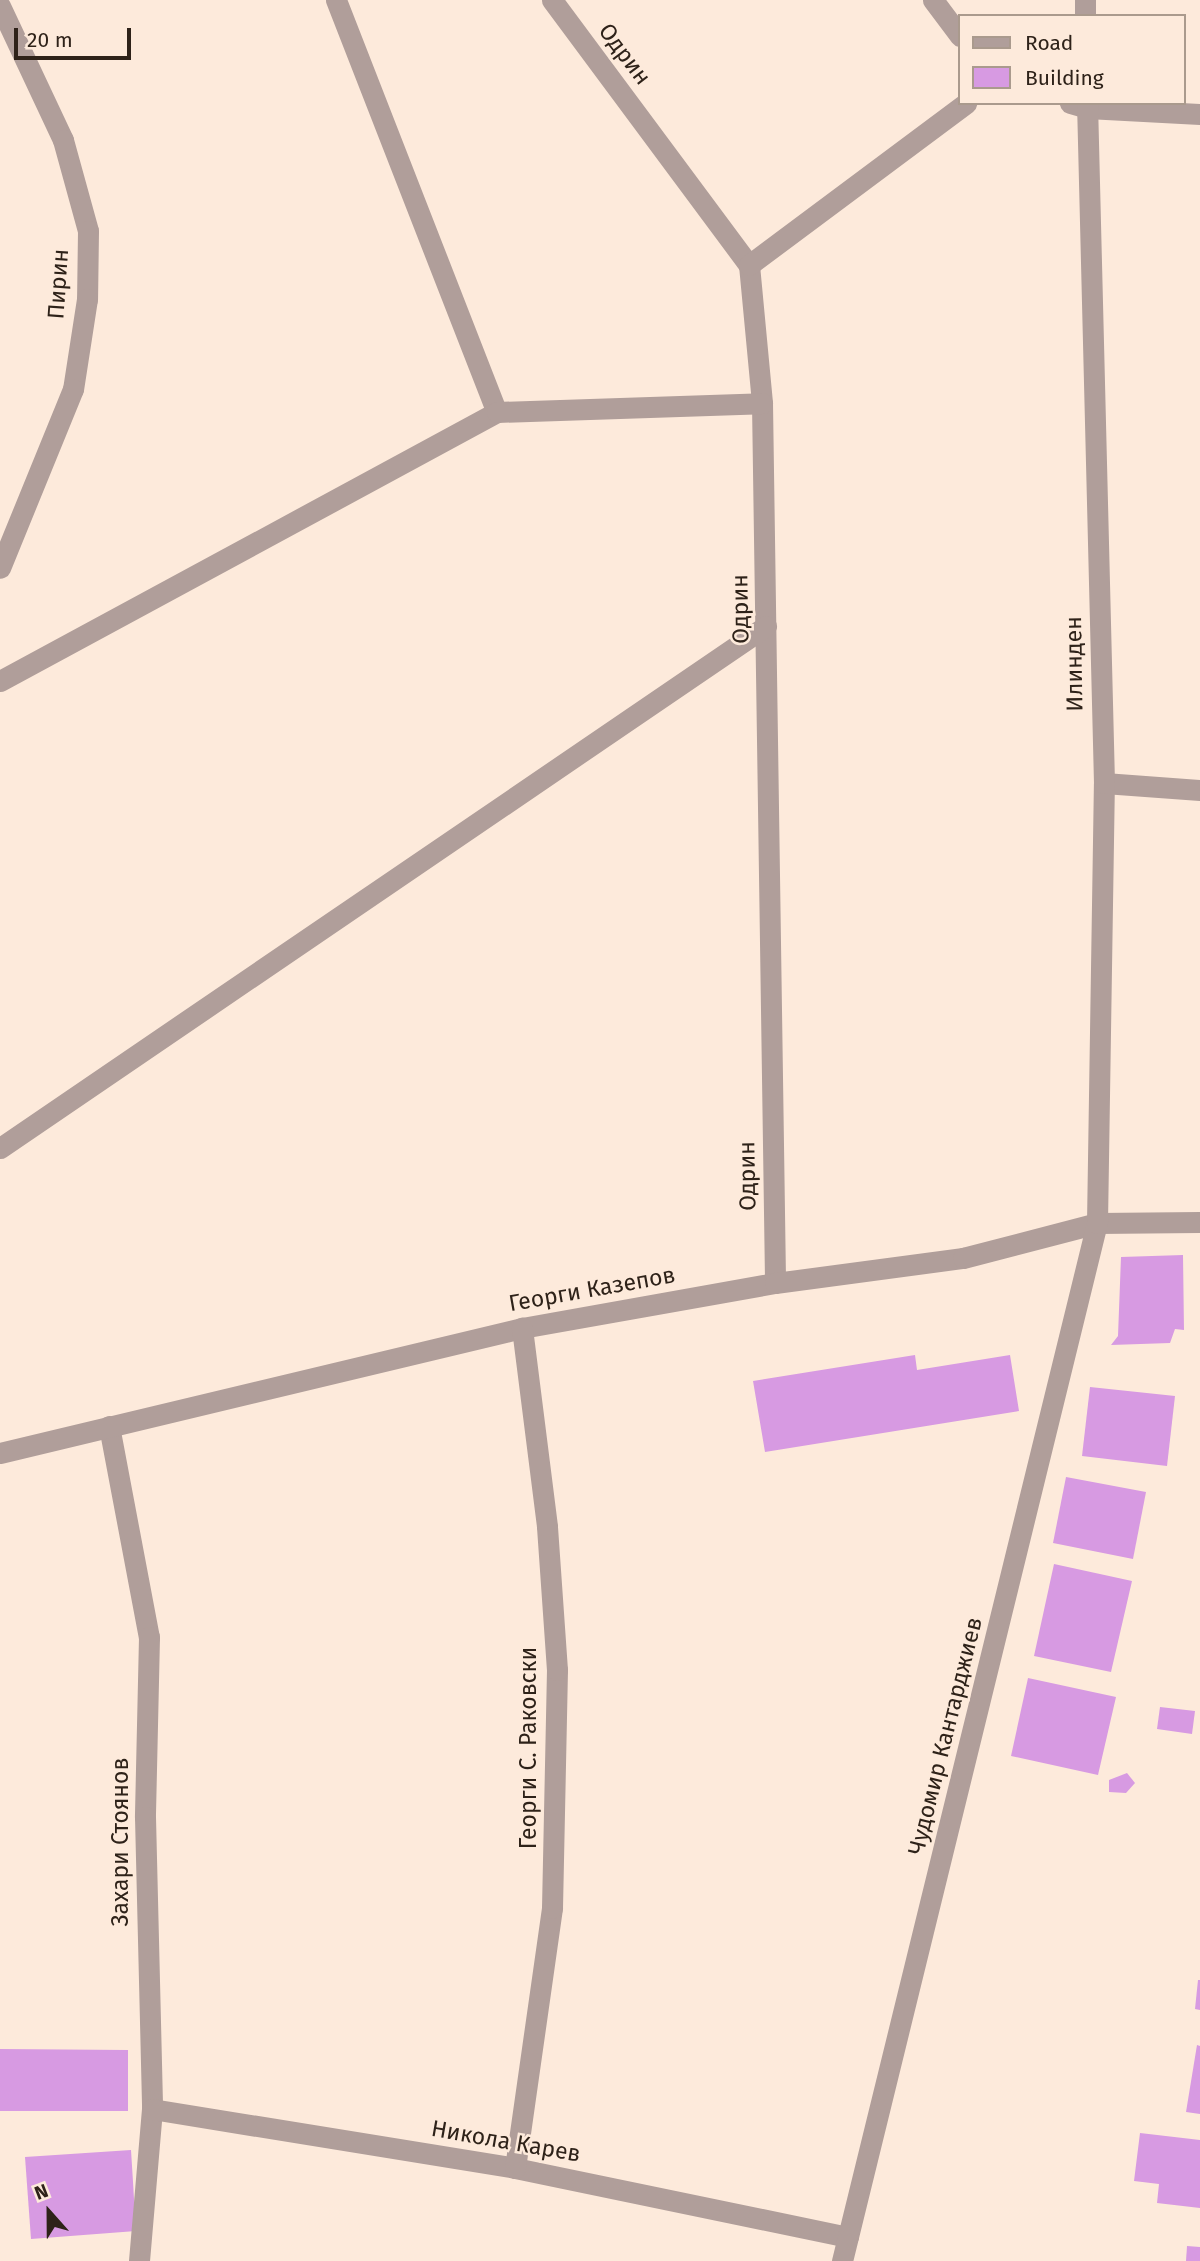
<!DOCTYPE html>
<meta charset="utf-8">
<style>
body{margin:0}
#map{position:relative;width:1200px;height:2261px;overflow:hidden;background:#fdeadb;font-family:"Fira Sans",sans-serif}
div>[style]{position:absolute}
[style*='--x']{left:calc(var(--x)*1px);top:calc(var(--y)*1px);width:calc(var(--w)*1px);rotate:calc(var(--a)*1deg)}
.building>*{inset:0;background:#d79ae2}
.street>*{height:21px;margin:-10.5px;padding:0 10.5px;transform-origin:10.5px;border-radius:10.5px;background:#b09e9a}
span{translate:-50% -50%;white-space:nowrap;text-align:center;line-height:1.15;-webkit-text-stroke:5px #fdeadb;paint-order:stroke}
.street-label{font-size:23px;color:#2e2219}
.legend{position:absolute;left:958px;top:14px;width:228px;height:91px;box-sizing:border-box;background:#fdeadb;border:2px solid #aa9a8d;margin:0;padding:9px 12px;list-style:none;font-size:21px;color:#2e2219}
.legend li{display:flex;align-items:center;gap:14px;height:35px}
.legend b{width:35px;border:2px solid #aa9a8d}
.north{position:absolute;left:14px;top:2177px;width:70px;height:70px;-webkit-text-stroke:5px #fdeadb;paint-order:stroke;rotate:339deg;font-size:19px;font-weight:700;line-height:28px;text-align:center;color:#2e2219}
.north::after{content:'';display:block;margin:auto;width:24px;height:32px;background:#2e2219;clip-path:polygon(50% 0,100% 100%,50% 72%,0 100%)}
.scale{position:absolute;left:14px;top:28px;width:117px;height:32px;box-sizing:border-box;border:4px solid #2e2219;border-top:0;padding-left:9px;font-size:21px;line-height:24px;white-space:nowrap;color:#2e2219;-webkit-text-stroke:5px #fdeadb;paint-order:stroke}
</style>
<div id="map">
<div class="building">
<i style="clip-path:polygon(1183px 1255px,1184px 1330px,1175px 1329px,1170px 1343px,1111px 1345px,1118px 1336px,1121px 1257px)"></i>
<i style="clip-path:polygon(915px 1355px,917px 1370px,1010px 1355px,1019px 1411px,765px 1452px,753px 1381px)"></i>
<i style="clip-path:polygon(1090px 1387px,1175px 1396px,1167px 1466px,1082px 1456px)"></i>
<i style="clip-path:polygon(1066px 1477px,1146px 1492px,1133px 1559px,1053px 1543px)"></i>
<i style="clip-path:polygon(1054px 1564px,1132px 1581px,1111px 1672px,1034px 1656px)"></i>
<i style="clip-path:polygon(1028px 1678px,1116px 1697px,1098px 1775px,1011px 1756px)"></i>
<i style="clip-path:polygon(1160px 1707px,1195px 1711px,1192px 1734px,1157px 1729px)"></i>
<i style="clip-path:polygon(1127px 1773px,1135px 1783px,1126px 1793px,1109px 1792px,1109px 1780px)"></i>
<i style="clip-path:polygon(1198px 1980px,1200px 1980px,1200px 2010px,1195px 2009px)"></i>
<i style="clip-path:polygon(1197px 2045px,1200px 2046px,1200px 2114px,1186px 2112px)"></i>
<i style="clip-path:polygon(0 2049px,128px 2050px,128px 2111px,0 2111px)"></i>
<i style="clip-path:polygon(1140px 2133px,1200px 2140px,1200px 2208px,1157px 2203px,1159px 2184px,1134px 2181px)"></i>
<i style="clip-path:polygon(131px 2150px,136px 2231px,31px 2239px,25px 2157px)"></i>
<i style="clip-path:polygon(1187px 2246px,1200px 2247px,1200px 2261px,1186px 2261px)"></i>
</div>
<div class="street">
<i style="--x:336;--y:0;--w:442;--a:68.7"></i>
<i style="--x:552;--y:0;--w:330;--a:53.4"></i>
<i style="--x:749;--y:265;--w:139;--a:84.6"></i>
<i style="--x:762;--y:403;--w:880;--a:89.15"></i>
<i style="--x:933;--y:0;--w:45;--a:53.1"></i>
<i style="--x:1085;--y:0;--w:16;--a:90"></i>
<i style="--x:0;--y:6;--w:148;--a:64.8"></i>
<i style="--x:63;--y:140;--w:94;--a:74.6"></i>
<i style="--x:88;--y:231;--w:68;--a:90.8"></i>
<i style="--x:87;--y:299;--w:91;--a:98.8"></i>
<i style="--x:73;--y:389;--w:193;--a:112.2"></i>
<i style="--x:1070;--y:103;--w:18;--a:16"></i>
<i style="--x:1087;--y:108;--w:113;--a:3"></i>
<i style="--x:749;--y:265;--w:271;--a:-36.7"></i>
<i style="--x:0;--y:681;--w:565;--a:-28.42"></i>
<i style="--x:497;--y:412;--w:265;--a:-1.9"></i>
<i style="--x:1104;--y:783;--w:96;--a:4.2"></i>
<i style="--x:0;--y:1148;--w:927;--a:-34.27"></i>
<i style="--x:109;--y:1426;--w:215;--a:79.3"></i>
<i style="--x:149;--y:1637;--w:180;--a:91.3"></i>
<i style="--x:145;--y:1817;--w:292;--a:88.6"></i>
<i style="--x:152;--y:2109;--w:153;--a:94.9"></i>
<i style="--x:0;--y:1453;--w:537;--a:-13.47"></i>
<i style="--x:522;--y:1328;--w:257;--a:-10.1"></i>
<i style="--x:775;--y:1283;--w:190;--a:-7.6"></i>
<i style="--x:963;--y:1258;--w:138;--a:-14.6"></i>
<i style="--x:1097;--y:1223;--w:103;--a:-0.6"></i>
<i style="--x:152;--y:2109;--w:368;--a:9.2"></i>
<i style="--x:515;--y:2168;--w:340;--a:11.7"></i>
<i style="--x:515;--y:2168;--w:263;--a:-81.9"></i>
<i style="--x:552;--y:1908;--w:238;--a:-88.8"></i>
<i style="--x:557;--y:1670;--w:144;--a:-94"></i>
<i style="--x:547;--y:1526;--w:200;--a:-97.2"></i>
<i style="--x:842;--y:2261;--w:1069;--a:-76.2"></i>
<i style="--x:1097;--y:1223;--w:440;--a:-89.1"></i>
<i style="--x:1104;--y:783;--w:680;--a:-91.43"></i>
</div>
<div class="street-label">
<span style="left:625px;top:54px;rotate:53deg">Одрин</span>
<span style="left:58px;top:284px;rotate:-86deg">Пирин</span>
<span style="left:740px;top:609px;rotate:-91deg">Одрин</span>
<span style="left:1074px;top:664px;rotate:-91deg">Илинден</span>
<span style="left:747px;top:1176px;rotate:-91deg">Одрин</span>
<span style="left:592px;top:1289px;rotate:-10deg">Георги Казепов</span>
<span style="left:945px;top:1736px;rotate:-76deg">Чудомир Кантарджиев</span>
<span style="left:528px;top:1748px;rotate:-90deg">Георги С. Раковски</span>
<span style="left:120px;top:1842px;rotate:-90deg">Захари Стоянов</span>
<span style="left:506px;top:2141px;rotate:10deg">Никола Карев</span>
</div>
<ul class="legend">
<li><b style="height:9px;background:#b09e9a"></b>Road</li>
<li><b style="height:19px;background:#d79ae2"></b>Building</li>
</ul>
<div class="north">N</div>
<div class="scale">20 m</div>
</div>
